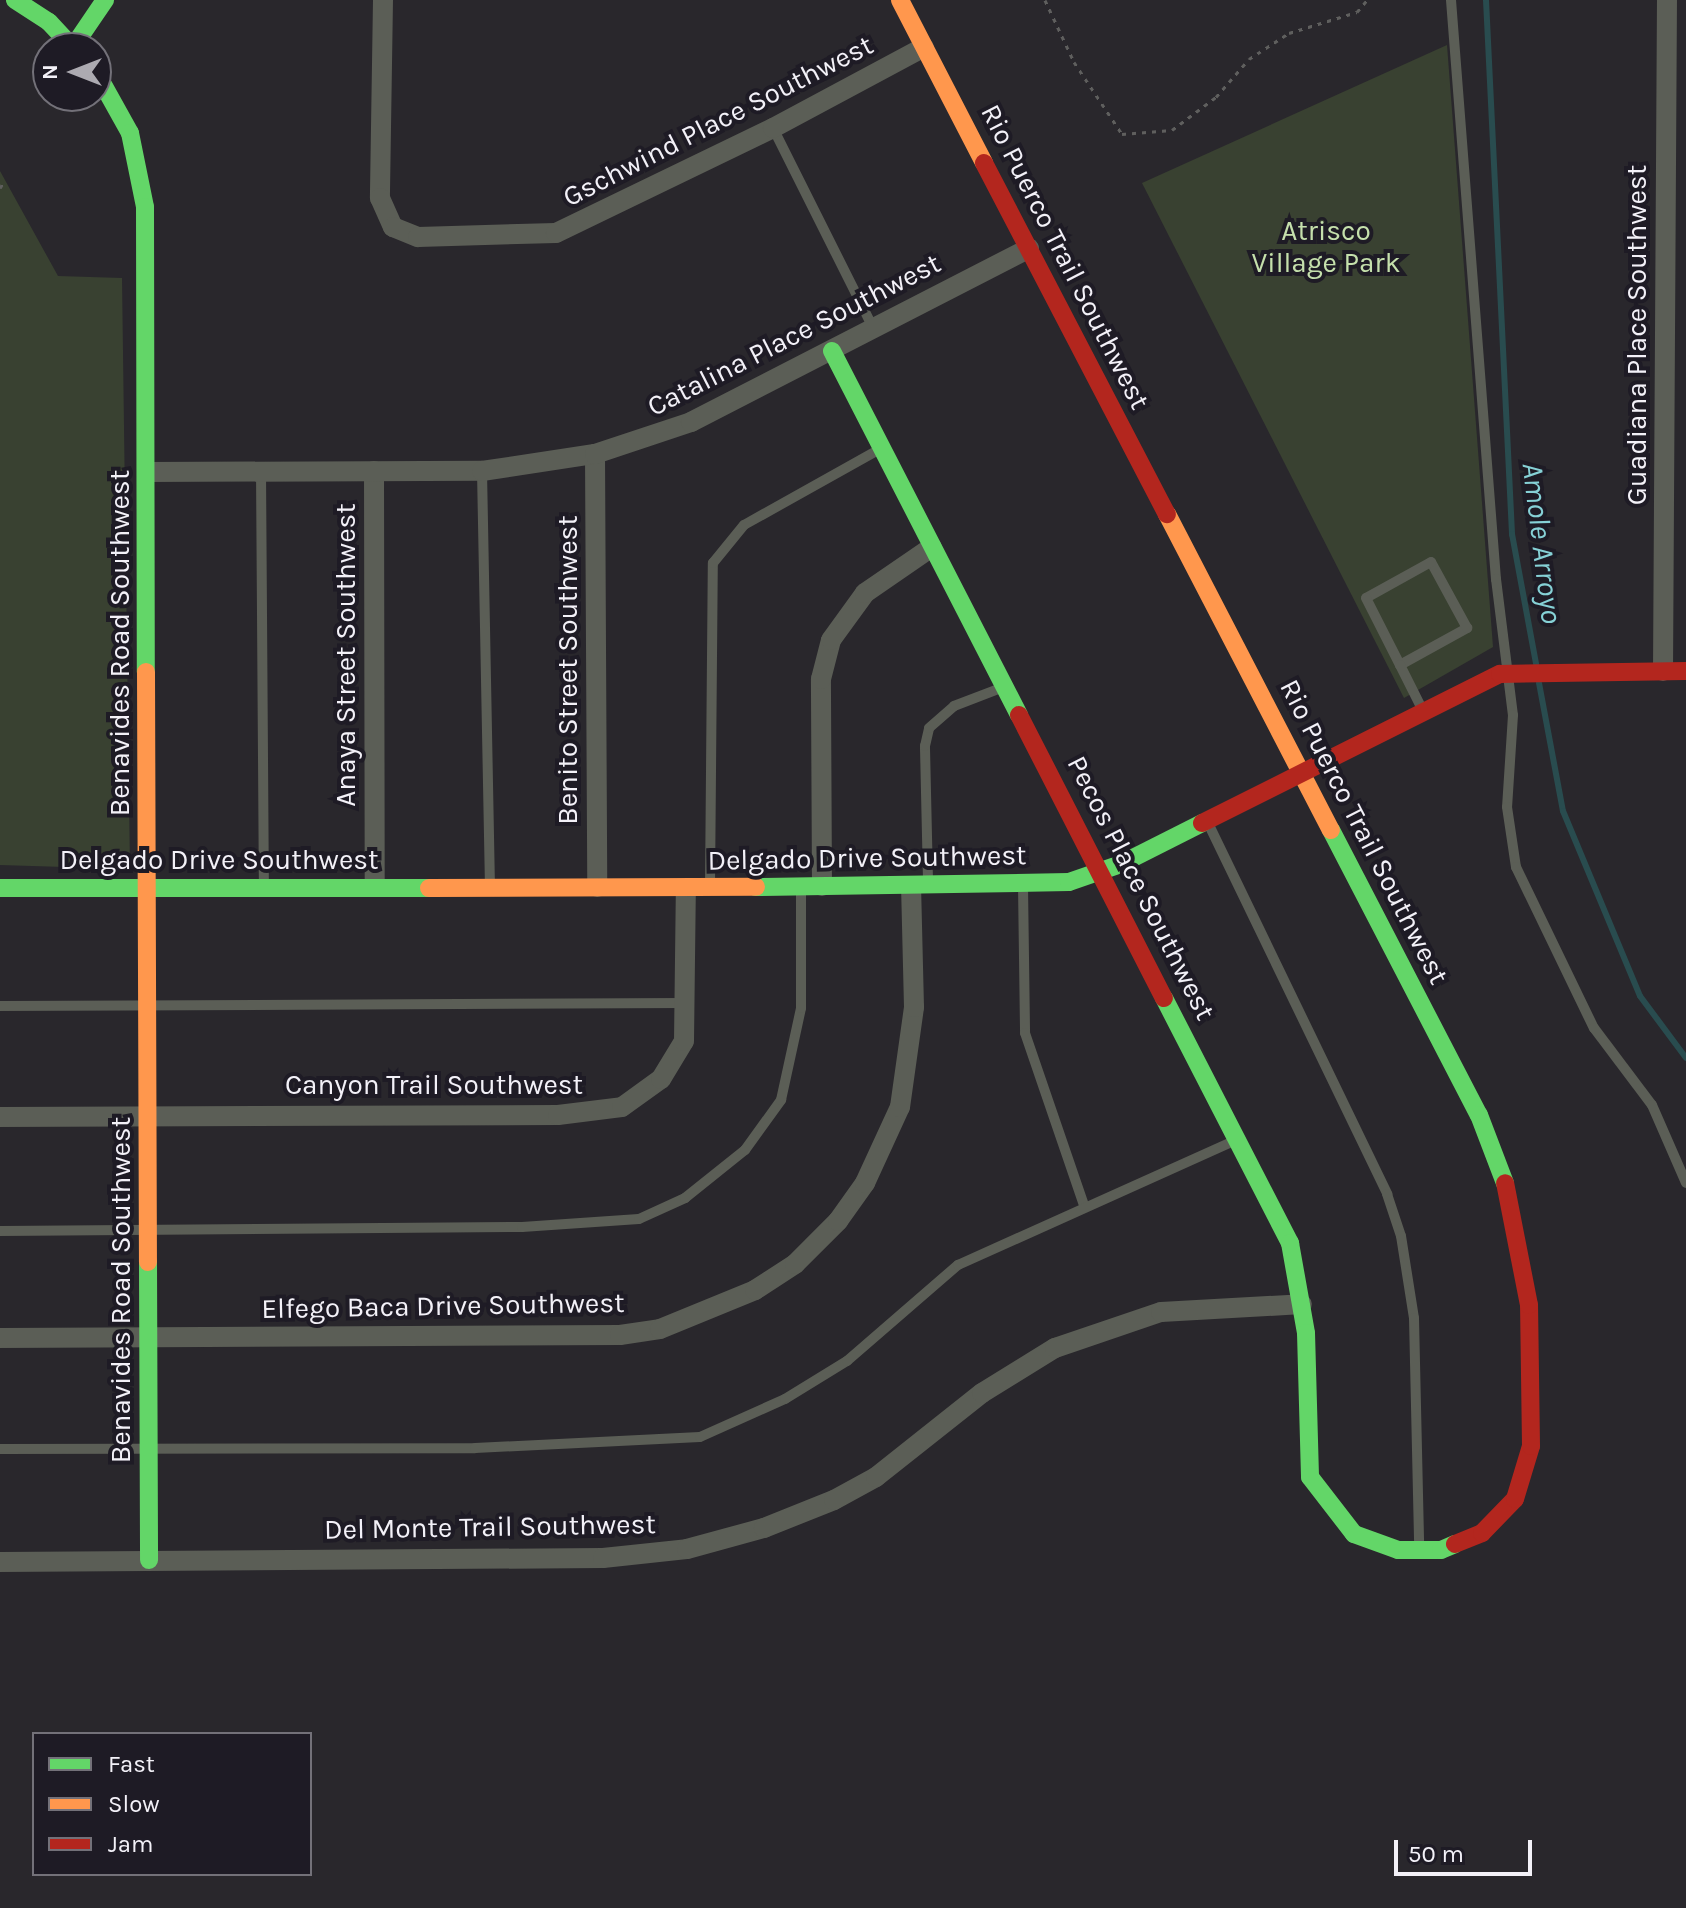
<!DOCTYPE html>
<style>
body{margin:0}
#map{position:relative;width:1686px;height:1908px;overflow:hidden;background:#29272c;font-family:Karla,sans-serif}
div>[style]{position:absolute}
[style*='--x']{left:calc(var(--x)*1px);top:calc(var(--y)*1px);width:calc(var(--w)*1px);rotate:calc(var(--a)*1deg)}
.green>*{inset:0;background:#394131}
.stream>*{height:6px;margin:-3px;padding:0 3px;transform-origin:3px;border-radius:3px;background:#294c4f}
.path>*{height:3px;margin-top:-1.5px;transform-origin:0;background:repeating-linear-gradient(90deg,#5f5f5e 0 4px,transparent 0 10px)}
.lane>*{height:10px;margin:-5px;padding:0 5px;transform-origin:5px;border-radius:5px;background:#5b5e56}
.street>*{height:20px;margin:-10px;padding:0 10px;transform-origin:10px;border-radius:10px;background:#5b5e56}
.fast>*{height:18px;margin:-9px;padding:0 9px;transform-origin:9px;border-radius:9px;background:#63d668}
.slow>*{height:18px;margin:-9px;padding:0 9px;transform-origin:9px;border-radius:9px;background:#ff974d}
.jam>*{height:18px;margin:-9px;padding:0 9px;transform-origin:9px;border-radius:9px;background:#b3261e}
span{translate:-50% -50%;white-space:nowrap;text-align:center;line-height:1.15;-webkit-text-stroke:8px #1e1b25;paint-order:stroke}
.street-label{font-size:28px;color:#f3f1f8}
.park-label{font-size:28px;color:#c5e0ac}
.water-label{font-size:30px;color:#86d1d6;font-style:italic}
.legend{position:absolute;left:32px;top:1732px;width:280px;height:144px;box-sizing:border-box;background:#1e1b25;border:2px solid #737179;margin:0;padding:10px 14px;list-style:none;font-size:24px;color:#f3f1f8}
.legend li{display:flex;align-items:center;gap:16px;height:40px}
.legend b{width:40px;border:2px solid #737179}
.north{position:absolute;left:32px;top:32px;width:80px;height:80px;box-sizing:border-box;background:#1e1b25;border:2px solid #737179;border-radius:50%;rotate:270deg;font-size:22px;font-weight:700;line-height:32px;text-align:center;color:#f3f1f8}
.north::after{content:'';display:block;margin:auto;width:28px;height:36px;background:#acaab1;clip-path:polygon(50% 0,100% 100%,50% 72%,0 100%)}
.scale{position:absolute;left:1394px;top:1840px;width:138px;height:36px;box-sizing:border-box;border:4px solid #f3f1f8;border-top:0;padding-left:10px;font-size:24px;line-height:28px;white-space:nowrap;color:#f3f1f8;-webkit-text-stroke:6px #1e1b25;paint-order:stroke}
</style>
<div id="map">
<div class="green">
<i style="clip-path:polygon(1447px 45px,1493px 647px,1404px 698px,1142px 183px)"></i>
<i style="clip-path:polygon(0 171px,58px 276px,122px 278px,130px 869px,0 865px)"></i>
</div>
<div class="stream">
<i style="--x:1486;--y:0;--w:535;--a:87.21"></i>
<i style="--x:1512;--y:534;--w:132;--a:79.5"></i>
<i style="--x:1539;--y:683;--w:130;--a:79.4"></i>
<i style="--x:1563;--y:811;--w:200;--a:67.4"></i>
<i style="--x:1640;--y:996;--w:77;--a:53.4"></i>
</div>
<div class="path">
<i style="--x:1045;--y:0;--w:68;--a:64.9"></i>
<i style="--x:1074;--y:62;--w:87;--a:56.3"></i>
<i style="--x:1122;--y:134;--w:50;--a:-4.6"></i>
<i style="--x:1172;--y:130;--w:55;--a:-36.9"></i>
<i style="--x:1216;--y:97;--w:50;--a:-49"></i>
<i style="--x:1249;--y:59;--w:48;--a:-33"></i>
<i style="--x:1289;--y:33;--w:71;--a:-17.2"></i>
<i style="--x:1357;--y:12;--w:16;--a:-50"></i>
<i style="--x:0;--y:188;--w:9;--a:-58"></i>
</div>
<div class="lane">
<i style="--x:1451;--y:0;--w:581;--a:85.56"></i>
<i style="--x:1496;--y:579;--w:137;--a:82.9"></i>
<i style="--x:1513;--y:715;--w:92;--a:93.7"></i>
<i style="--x:1507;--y:807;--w:61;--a:81.5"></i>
<i style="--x:1516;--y:867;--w:179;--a:64.2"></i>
<i style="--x:1594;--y:1028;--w:96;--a:53"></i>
<i style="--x:1652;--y:1105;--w:85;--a:66.4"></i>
<i style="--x:773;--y:128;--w:224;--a:63.4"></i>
<i style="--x:261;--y:471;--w:414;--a:89.6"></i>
<i style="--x:482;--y:471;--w:413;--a:88.9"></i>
<i style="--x:1400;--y:665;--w:77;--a:-28.9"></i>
<i style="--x:1467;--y:628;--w:75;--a:-118.6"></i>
<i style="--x:1431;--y:562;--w:74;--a:151"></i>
<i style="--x:1366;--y:598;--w:75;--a:63.1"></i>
<i style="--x:1400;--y:665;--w:49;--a:63.4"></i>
<i style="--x:1209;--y:825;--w:410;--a:64.2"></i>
<i style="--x:1387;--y:1194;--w:44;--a:71.6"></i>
<i style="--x:1401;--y:1236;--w:83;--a:81"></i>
<i style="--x:1414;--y:1318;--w:227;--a:88.7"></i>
<i style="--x:928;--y:880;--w:134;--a:-91.3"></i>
<i style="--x:925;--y:746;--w:18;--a:-77"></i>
<i style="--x:929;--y:728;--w:33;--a:-41"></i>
<i style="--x:954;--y:706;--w:50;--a:-21"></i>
<i style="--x:710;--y:886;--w:323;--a:-89.5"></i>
<i style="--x:713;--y:563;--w:49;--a:-50.8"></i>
<i style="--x:744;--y:525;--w:156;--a:-29.2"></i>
<i style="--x:1023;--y:886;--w:147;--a:89.2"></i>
<i style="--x:1025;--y:1033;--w:182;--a:71.1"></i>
<i style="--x:0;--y:1006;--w:686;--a:-0.25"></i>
<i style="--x:0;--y:1231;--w:522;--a:-0.44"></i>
<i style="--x:522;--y:1227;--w:117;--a:-3.9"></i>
<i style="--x:639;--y:1219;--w:51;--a:-24.5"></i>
<i style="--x:685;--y:1198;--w:77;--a:-38.7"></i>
<i style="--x:745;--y:1150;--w:62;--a:-54.2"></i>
<i style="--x:781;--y:1100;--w:94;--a:-77.7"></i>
<i style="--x:801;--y:1008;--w:119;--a:-90"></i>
<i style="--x:0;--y:1449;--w:475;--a:-0.1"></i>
<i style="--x:475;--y:1448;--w:225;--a:-2.8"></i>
<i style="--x:700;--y:1437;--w:93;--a:-24.1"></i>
<i style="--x:785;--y:1399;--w:73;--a:-31.5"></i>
<i style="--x:847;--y:1361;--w:147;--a:-40.9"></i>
<i style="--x:958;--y:1265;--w:303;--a:-24.2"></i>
</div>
<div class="street">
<i style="--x:383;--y:0;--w:198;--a:90.9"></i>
<i style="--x:380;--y:198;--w:32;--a:66"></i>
<i style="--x:393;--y:227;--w:27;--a:22"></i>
<i style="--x:418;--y:237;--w:138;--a:-1.7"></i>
<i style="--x:556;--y:233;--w:241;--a:-25.8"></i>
<i style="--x:773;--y:128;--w:171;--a:-28.2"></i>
<i style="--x:595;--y:454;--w:433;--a:89.7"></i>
<i style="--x:374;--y:471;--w:416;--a:89.9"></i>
<i style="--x:147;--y:472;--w:335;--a:-0.2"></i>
<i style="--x:482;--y:471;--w:114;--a:-8.6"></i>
<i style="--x:595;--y:454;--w:101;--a:-18.4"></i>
<i style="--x:691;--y:422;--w:380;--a:-27.2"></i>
<i style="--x:1663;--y:671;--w:671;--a:-89.66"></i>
<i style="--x:822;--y:886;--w:207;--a:-90.3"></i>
<i style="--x:821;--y:679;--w:40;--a:-75.6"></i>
<i style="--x:831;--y:640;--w:58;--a:-54.1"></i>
<i style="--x:865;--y:593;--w:81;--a:-34.5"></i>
<i style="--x:0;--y:1117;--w:558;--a:-0.21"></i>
<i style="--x:558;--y:1115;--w:64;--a:-7.1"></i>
<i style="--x:622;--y:1107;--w:48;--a:-35.7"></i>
<i style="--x:661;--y:1079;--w:44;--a:-58.8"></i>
<i style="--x:684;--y:1041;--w:153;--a:-89.3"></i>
<i style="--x:0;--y:1338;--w:620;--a:-0.28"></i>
<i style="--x:620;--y:1335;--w:40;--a:-8.5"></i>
<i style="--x:660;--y:1329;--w:103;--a:-22.3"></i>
<i style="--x:755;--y:1290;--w:48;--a:-33"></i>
<i style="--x:795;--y:1264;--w:61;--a:-45"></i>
<i style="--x:838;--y:1221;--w:47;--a:-54.6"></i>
<i style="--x:865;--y:1183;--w:84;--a:-65.3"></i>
<i style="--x:900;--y:1107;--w:101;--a:-82"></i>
<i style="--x:914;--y:1007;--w:120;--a:-91.4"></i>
<i style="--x:0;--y:1562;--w:603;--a:-0.38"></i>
<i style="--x:603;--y:1558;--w:84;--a:-6.1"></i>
<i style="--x:687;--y:1549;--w:80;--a:-15.3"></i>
<i style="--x:764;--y:1528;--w:75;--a:-21.8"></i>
<i style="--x:834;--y:1500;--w:48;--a:-28.7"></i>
<i style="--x:876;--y:1477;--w:135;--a:-38.4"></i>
<i style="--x:982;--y:1393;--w:86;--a:-31.7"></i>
<i style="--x:1055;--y:1348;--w:112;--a:-18.8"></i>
<i style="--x:1161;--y:1312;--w:141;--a:-3.2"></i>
</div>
<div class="fast">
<i style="--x:15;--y:0;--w:40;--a:32.9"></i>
<i style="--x:49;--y:22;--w:35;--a:47"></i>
<i style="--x:73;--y:47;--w:57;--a:-55.8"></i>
<i style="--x:96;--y:72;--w:70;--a:60.9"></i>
<i style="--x:130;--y:133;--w:76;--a:78.5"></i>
<i style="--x:145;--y:207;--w:465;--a:89.9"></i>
<i style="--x:832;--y:351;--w:409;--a:62.8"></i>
<i style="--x:1331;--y:830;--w:321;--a:62.6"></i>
<i style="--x:1479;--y:1115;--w:73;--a:69.1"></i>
<i style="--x:756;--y:887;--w:313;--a:-0.9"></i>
<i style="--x:1069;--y:882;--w:55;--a:-19.1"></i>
<i style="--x:1121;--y:864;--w:91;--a:-26.8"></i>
<i style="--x:0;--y:888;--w:429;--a:0"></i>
<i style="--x:1164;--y:998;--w:276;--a:62.8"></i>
<i style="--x:1290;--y:1243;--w:91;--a:79.9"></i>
<i style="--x:1306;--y:1333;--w:144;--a:88.4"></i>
<i style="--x:1310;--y:1477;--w:72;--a:52.3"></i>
<i style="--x:1354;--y:1534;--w:47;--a:20"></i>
<i style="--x:1398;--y:1550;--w:43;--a:0"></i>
<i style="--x:1441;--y:1550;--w:15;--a:-23"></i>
<i style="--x:148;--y:1262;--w:298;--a:89.8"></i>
</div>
<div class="slow">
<i style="--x:900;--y:0;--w:183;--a:62.7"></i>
<i style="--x:1167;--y:514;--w:356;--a:62.6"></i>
<i style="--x:146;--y:672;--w:590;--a:89.81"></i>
<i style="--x:429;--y:888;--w:327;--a:-0.2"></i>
</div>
<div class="jam">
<i style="--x:984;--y:163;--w:396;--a:62.5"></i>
<i style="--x:1019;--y:715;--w:318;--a:62.9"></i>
<i style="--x:1202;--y:823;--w:333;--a:-26.6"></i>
<i style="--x:1500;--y:674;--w:186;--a:-0.9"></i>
<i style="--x:1455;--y:1544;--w:29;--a:-22"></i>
<i style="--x:1482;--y:1533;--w:47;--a:-45.9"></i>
<i style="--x:1515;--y:1499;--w:55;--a:-73.2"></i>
<i style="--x:1531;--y:1446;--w:141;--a:-90.8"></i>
<i style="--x:1529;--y:1305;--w:124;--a:-101.1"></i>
</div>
<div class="street-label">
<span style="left:718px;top:121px;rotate:-27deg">Gschwind Place Southwest</span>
<span style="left:1065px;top:257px;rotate:63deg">Rio Puerco Trail Southwest</span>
<span style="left:794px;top:335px;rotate:-27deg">Catalina Place Southwest</span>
<span style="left:1637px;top:335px;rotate:-90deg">Guadiana Place Southwest</span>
<span style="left:120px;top:643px;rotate:-90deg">Benavides Road Southwest</span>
<span style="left:346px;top:655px;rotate:-90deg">Anaya Street Southwest</span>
<span style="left:568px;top:670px;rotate:-90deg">Benito Street Southwest</span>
<span style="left:1364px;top:832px;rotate:63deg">Rio Puerco Trail Southwest</span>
<span style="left:867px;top:858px;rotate:-1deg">Delgado Drive Southwest</span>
<span style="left:219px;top:860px">Delgado Drive Southwest</span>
<span style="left:1141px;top:888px;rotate:63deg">Pecos Place Southwest</span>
<span style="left:434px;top:1085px">Canyon Trail Southwest</span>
<span style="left:121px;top:1290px;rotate:-90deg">Benavides Road Southwest</span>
<span style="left:443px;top:1306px;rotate:-1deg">Elfego Baca Drive Southwest</span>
<span style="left:490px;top:1527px;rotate:-1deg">Del Monte Trail Southwest</span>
</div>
<div class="park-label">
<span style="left:1326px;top:247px">Atrisco<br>Village Park</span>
</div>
<div class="water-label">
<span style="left:1542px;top:543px;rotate:83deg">Amole Arroyo</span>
</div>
<ul class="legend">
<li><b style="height:10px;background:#63d668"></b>Fast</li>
<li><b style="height:10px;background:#ff974d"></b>Slow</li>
<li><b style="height:10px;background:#b3261e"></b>Jam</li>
</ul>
<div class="north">N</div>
<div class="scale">50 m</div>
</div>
